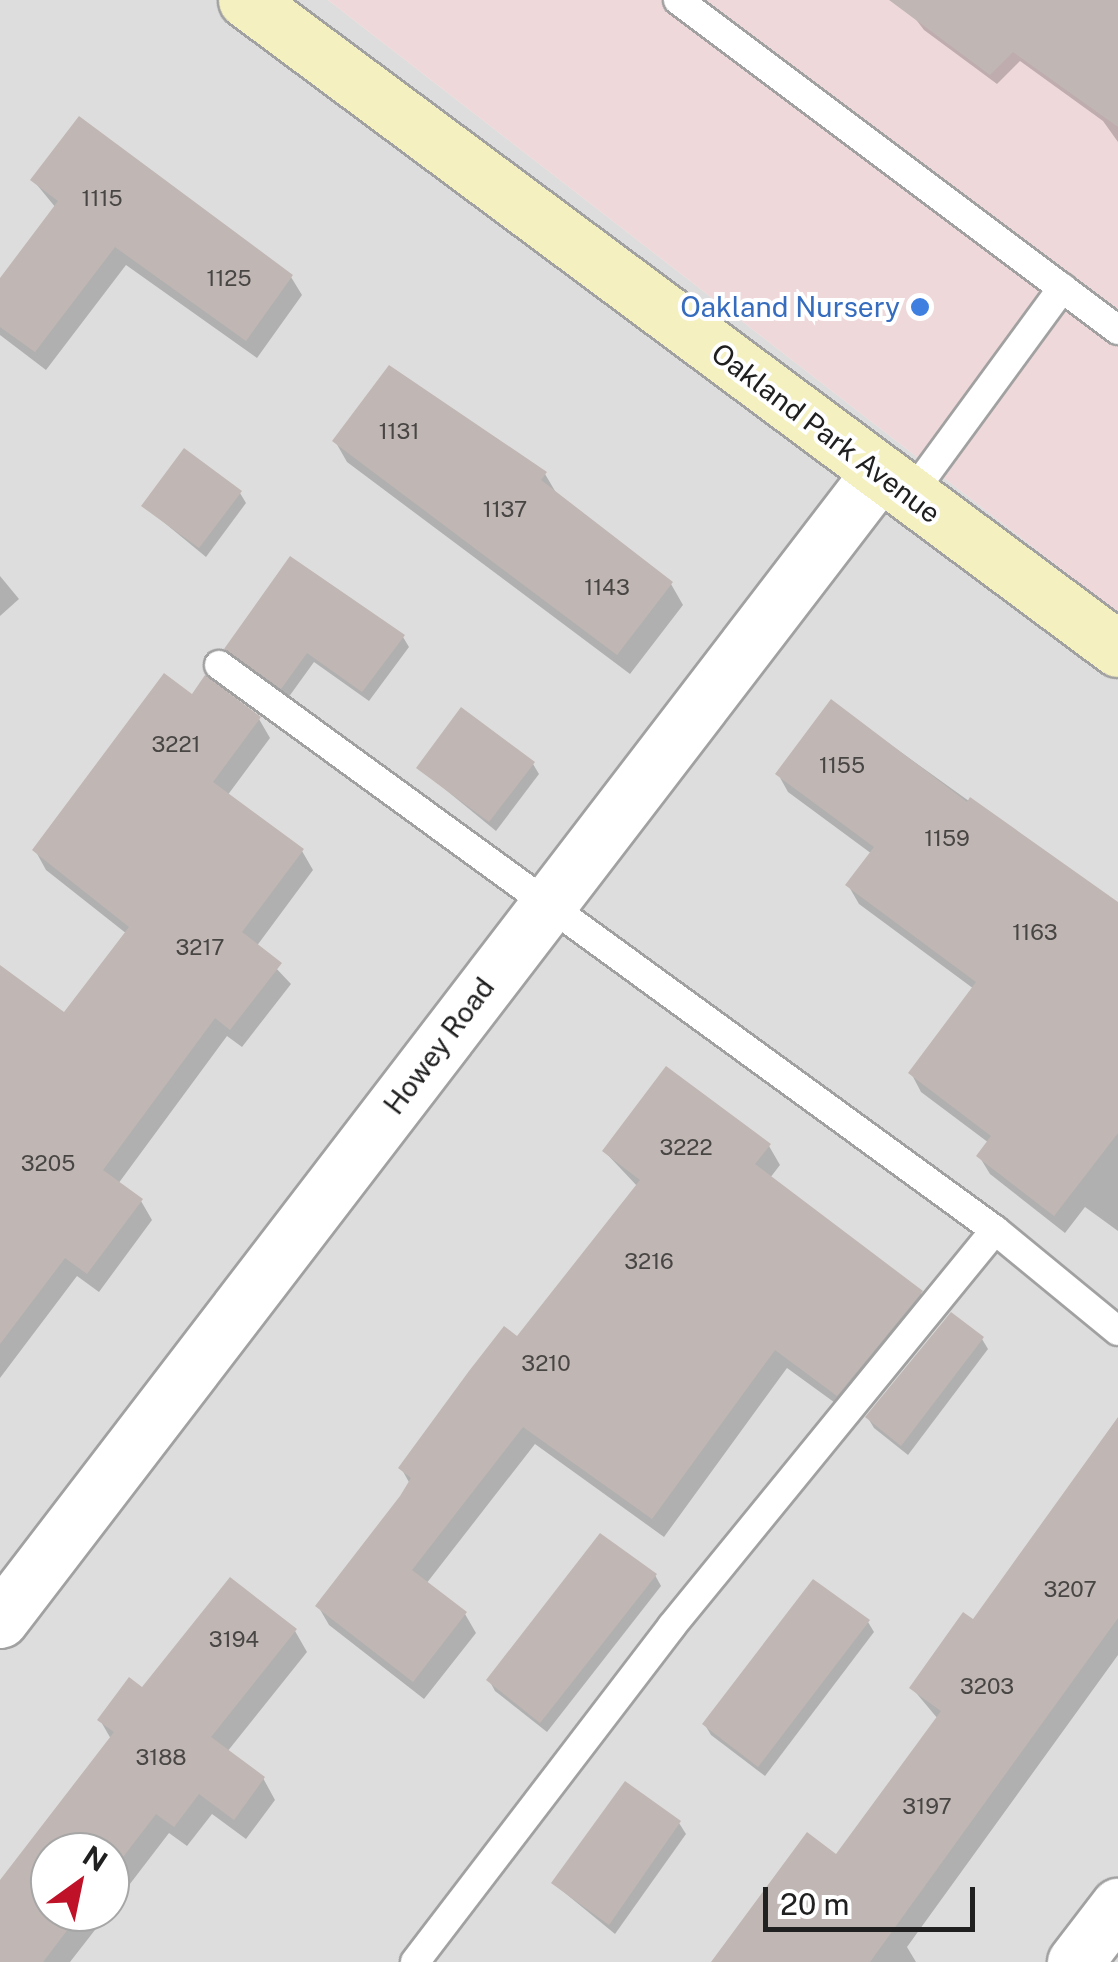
<!DOCTYPE html>
<style>
body{margin:0}
#map{position:relative;width:1118px;height:1962px;overflow:hidden;background:#f0ece7;font-family:"Public Sans",sans-serif}
div>[style]{position:absolute}
[style*='--x']{left:calc(var(--x)*1px);top:calc(var(--y)*1px);width:calc(var(--w)*1px);rotate:calc(var(--a)*1deg)}
.residential>*{inset:0;background:#dedddd}
.commercial>*{inset:0;background:#efd8da}
.shadow>*{inset:0;background:#0003}
.building>*{inset:0;background:#c0b7b4}
.roads{filter:drop-shadow(2px 0 #a1a1a1) drop-shadow(-2px 0 #a1a1a1) drop-shadow(0 2px #a1a1a1) drop-shadow(0 -2px #a1a1a1)}
.service>*{height:28px;margin:-14px;padding:0 14px;transform-origin:14px;border-radius:14px;background:#fff}
.minor>*{height:55px;margin:-27.5px;padding:0 27.5px;transform-origin:27.5px;border-radius:27.5px;background:#fff}
.secondary>*{height:55px;margin:-27.5px;padding:0 27.5px;transform-origin:27.5px;border-radius:27.5px;background:#f5f0c0}
.dots>*{width:28px;height:28px;translate:-50% -50%;box-sizing:border-box;border:5px solid #fff;border-radius:50%}
span{translate:-50% -50%;white-space:nowrap;text-align:center;line-height:1.15;-webkit-text-stroke:8px #fff;paint-order:stroke}
.number-label{font-size:22px;color:#484645}
.number-label span{-webkit-text-stroke-width:0}
.shop-label{font-size:28px;color:#366cbe}
.right{translate:-100% -50%;text-align:right}
.street-label{font-size:28px;color:#202020}
.north{position:absolute;left:30px;top:1832px;width:100px;height:100px;box-sizing:border-box;background:#fff;border:2px solid #a6a6a6;border-radius:50%;rotate:33deg;font-size:28px;font-weight:700;line-height:40px;text-align:center;color:#202020}
.north::after{content:'';display:block;margin:auto;width:35px;height:45px;background:#bf1128;clip-path:polygon(50% 0,100% 100%,50% 72%,0 100%)}
.scale{position:absolute;left:763px;top:1887px;width:212px;height:45px;box-sizing:border-box;border:5px solid #202020;border-top:0;padding-left:12px;font-size:30px;line-height:35px;white-space:nowrap;color:#202020;-webkit-text-stroke:8px #fff;paint-order:stroke}
</style>
<div id="map">
<div class="residential">
<i style="clip-path:polygon(evenodd,0 0,328px 0,1118px 613px,1118px 1962px,0 1962px,0 0,50px 1852px,110px 1852px,110px 1912px,50px 1912px,50px 1852px)"></i>
</div>
<div class="commercial">
<i style="clip-path:polygon(328px 0,1118px 0,1118px 613px)"></i>
</div>
<div class="shadow">
<i style="clip-path:polygon(901px 0,1118px 0,1118px 142px,1103px 121px,1020px 61px,997px 84px,924px 30px)"></i>
<i style="clip-path:polygon(33px 180px,291px 277px,302px 295px,257px 358px,126px 265px,46px 370px,0 335px,0 282px,56px 208px)"></i>
<i style="clip-path:polygon(335px 441px,545px 474px,558px 496px,671px 584px,683px 605px,630px 674px,347px 462px)"></i>
<i style="clip-path:polygon(240px 493px,246px 503px,206px 557px,144px 506px)"></i>
<i style="clip-path:polygon(0 576px,19px 599px,0 616px)"></i>
<i style="clip-path:polygon(403px 637px,409px 647px,369px 701px,314px 662px,288px 698px,227px 649px)"></i>
<i style="clip-path:polygon(192px 698px,259px 719px,270px 738px,227px 796px,302px 851px,313px 870px,256px 947px,291px 984px,242px 1047px,227px 1036px,118px 1184px,141px 1201px,152px 1220px,99px 1292px,77px 1276px,0 1378px,0 968px,64px 1015px,127px 934px,46px 870px,35px 850px)"></i>
<i style="clip-path:polygon(831px 702px,1118px 908px,1118px 1231px,1085px 1207px,1065px 1233px,990px 1174px,979px 1156px,989px 1143px,921px 1092px,911px 1073px,974px 989px,859px 904px,848px 885px,872px 854px,788px 792px,778px 774px)"></i>
<i style="clip-path:polygon(533px 764px,539px 774px,496px 831px,419px 768px)"></i>
<i style="clip-path:polygon(769px 1146px,780px 1165px,770px 1178px,921px 1293px,932px 1312px,849px 1413px,787px 1368px,664px 1537px,535px 1444px,426px 1584px,465px 1614px,476px 1633px,424px 1699px,329px 1625px,318px 1606px,410px 1484px,401px 1468px,518px 1340px,638px 1187px,605px 1152px)"></i>
<i style="clip-path:polygon(982px 1339px,988px 1349px,908px 1455px,874px 1428px,868px 1418px)"></i>
<i style="clip-path:polygon(1118px 1420px,1118px 1655px,907px 1947px,916px 1962px,714px 1962px,837px 1857px,938px 1719px,912px 1688px,974px 1623px)"></i>
<i style="clip-path:polygon(655px 1575px,661px 1586px,547px 1732px,495px 1691px,489px 1680px)"></i>
<i style="clip-path:polygon(868px 1622px,874px 1632px,765px 1776px,711px 1735px,705px 1725px)"></i>
<i style="clip-path:polygon(295px 1631px,307px 1652px,227px 1752px,263px 1778px,275px 1800px,246px 1839px,212px 1814px,187px 1846px,169px 1833px,110px 1910px,110px 1852px,50px 1852px,50px 1912px,109px 1912px,70px 1962px,0 1962px,0 1884px,111px 1739px,100px 1720px,143px 1690px)"></i>
<i style="clip-path:polygon(679px 1823px,686px 1834px,615px 1934px,554px 1884px)"></i>
</div>
<div class="building">
<i style="clip-path:polygon(889px 0,1118px 0,1118px 127px,1013px 52px,990px 75px)"></i>
<i style="clip-path:polygon(79px 116px,293px 275px,246px 341px,115px 247px,35px 352px,0 327px,0 278px,58px 201px,30px 180px)"></i>
<i style="clip-path:polygon(389px 365px,547px 472px,541px 480px,673px 582px,617px 655px,332px 441px)"></i>
<i style="clip-path:polygon(184px 448px,242px 491px,199px 548px,141px 506px)"></i>
<i style="clip-path:polygon(290px 556px,405px 635px,362px 692px,307px 653px,281px 689px,224px 649px)"></i>
<i style="clip-path:polygon(164px 673px,192px 694px,205px 675px,261px 717px,213px 782px,304px 849px,242px 932px,282px 963px,230px 1030px,215px 1018px,103px 1170px,143px 1199px,87px 1274px,65px 1258px,0 1344px,0 965px,64px 1012px,129px 927px,32px 850px)"></i>
<i style="clip-path:polygon(831px 699px,967px 802px,970px 797px,1118px 902px,1118px 1133px,1054px 1216px,976px 1156px,991px 1136px,908px 1073px,976px 982px,845px 885px,874px 847px,775px 774px)"></i>
<i style="clip-path:polygon(461px 707px,535px 762px,489px 822px,416px 768px)"></i>
<i style="clip-path:polygon(666px 1066px,771px 1144px,755px 1164px,923px 1291px,837px 1396px,775px 1350px,652px 1519px,523px 1427px,412px 1570px,467px 1612px,413px 1682px,315px 1606px,400px 1496px,411px 1478px,398px 1468px,469px 1371px,504px 1326px,517px 1336px,640px 1180px,602px 1151px)"></i>
<i style="clip-path:polygon(951px 1312px,984px 1337px,901px 1446px,865px 1417px)"></i>
<i style="clip-path:polygon(1118px 1417px,1118px 1618px,870px 1962px,711px 1962px,807px 1832px,836px 1854px,941px 1711px,909px 1688px,963px 1612px,973px 1619px)"></i>
<i style="clip-path:polygon(600px 1533px,657px 1574px,540px 1723px,486px 1680px)"></i>
<i style="clip-path:polygon(230px 1577px,297px 1629px,211px 1737px,265px 1777px,234px 1820px,199px 1794px,174px 1827px,156px 1814px,110px 1874px,110px 1852px,50px 1852px,50px 1912px,81px 1912px,43px 1962px,0 1962px,0 1880px,114px 1732px,97px 1720px,129px 1677px,142px 1687px)"></i>
<i style="clip-path:polygon(813px 1579px,870px 1620px,758px 1767px,702px 1724px)"></i>
<i style="clip-path:polygon(625px 1781px,681px 1821px,609px 1925px,551px 1883px)"></i>
</div>
<div class="roads">
<div class="service">
<i style="--x:678;--y:0;--w:550;--a:36.87"></i>
<i style="--x:910;--y:496;--w:258;--a:-53.8"></i>
<i style="--x:219;--y:665;--w:960;--a:36.06"></i>
<i style="--x:995;--y:1230;--w:159;--a:39.4"></i>
<i style="--x:415;--y:1962;--w:422;--a:-52.6"></i>
<i style="--x:671;--y:1627;--w:512;--a:-50.78"></i>
</div>
<div class="minor">
<i style="--x:0;--y:1620;--w:1445;--a:-52.54"></i>
<i style="--x:1075;--y:1962;--w:71;--a:-52.5"></i>
</div>
<div class="secondary">
<i style="--x:246;--y:0;--w:1087;--a:36.66"></i>
</div>
</div>
<div class="dots">
<i style="left:920px;top:307px;background:#3f7fe0"></i>
</div>
<div class="number-label">
<span style="left:102px;top:199px">1115</span>
<span style="left:229px;top:279px">1125</span>
<span style="left:399px;top:432px">1131</span>
<span style="left:505px;top:510px">1137</span>
<span style="left:607px;top:588px">1143</span>
<span style="left:176px;top:745px">3221</span>
<span style="left:842px;top:766px">1155</span>
<span style="left:947px;top:839px">1159</span>
<span style="left:1035px;top:933px">1163</span>
<span style="left:200px;top:948px">3217</span>
<span style="left:686px;top:1148px">3222</span>
<span style="left:48px;top:1164px">3205</span>
<span style="left:649px;top:1262px">3216</span>
<span style="left:546px;top:1364px">3210</span>
<span style="left:1070px;top:1590px">3207</span>
<span style="left:234px;top:1640px">3194</span>
<span style="left:987px;top:1687px">3203</span>
<span style="left:161px;top:1758px">3188</span>
<span style="left:927px;top:1807px">3197</span>
</div>
<div class="shop-label">
<span class="right" style="left:900px;top:307px">Oakland Nursery</span>
</div>
<div class="street-label">
<span style="left:826px;top:433px;rotate:37deg">Oakland Park Avenue</span>
<span style="left:439px;top:1046px;rotate:-53deg">Howey Road</span>
</div>
<div class="north">N</div>
<div class="scale">20 m</div>
</div>
